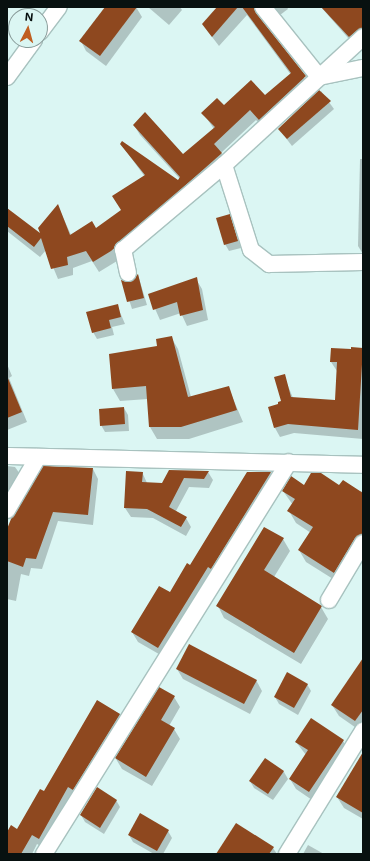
<!DOCTYPE html>
<style>
body{margin:0}
#map{position:relative;width:370px;height:861px;overflow:hidden;background:#dbf6f3;font-family:Inter,sans-serif}
div>[style]{position:absolute}
[style*='--x']{left:calc(var(--x)*1px);top:calc(var(--y)*1px);width:calc(var(--w)*1px);rotate:calc(var(--a)*1deg)}
.shadow>*{inset:0;background:#0003}
.building>*{inset:0;background:#8e481f}
.roads{filter:drop-shadow(1px 0 #a8c2bf) drop-shadow(-1px 0 #a8c2bf) drop-shadow(0 1px #a8c2bf) drop-shadow(0 -1px #a8c2bf)}
.minor>*{height:16px;margin:-8px;padding:0 8px;transform-origin:8px;border-radius:8px;background:#fff}
span{translate:-50% -50%;white-space:nowrap;text-align:center;line-height:1.15;-webkit-text-stroke:4px #dbf6f3;paint-order:stroke}
.frame{position:absolute;inset:0;border:8px solid #081110;pointer-events:none}
.north{position:absolute;left:8px;top:8px;width:40px;height:40px;box-sizing:border-box;background:#dbf6f3;border:1px solid #879a98;border-radius:50%;rotate:6deg;font-size:11px;font-weight:700;line-height:16px;text-align:center;color:#081110}
.north::after{content:'';display:block;margin:auto;width:14px;height:18px;background:#c05e20;clip-path:polygon(50% 0,100% 100%,50% 72%,0 100%)}
</style>
<div id="map">
<div class="shadow">
<i style="clip-path:polygon(106px 7px,136px 7px,142px 17px,106px 66px,86px 51px,81px 41px)"></i>
<i style="clip-path:polygon(148px 7px,180px 7px,182px 10px,169px 25px)"></i>
<i style="clip-path:polygon(219px 7px,255px 7px,261px 21px,311px 87px,265px 130px,256px 120px,221px 153px,228px 164px,117px 261px,99px 272px,92px 261px,73px 268px,73px 275px,58px 279px,46px 250px,40px 257px,7px 231px,7px 209px,42px 236px,58px 206px,71px 235px,96px 230px,122px 211px,145px 177px,121px 144px,178px 181px,180px 179px,140px 135px,134px 125px,183px 155px,214px 129px,203px 113px,265px 97px,291px 75px,247px 15px,219px 46px,203px 25px)"></i>
<i style="clip-path:polygon(272px 7px,287px 7px,288px 9px,280px 15px)"></i>
<i style="clip-path:polygon(321px 7px,363px 7px,363px 39px,355px 46px)"></i>
<i style="clip-path:polygon(321px 91px,334px 109px,292px 146px,279px 129px)"></i>
<i style="clip-path:polygon(360px 159px,363px 159px,363px 254px,358px 246px)"></i>
<i style="clip-path:polygon(229px 215px,241px 248px,229px 251px,225px 244px)"></i>
<i style="clip-path:polygon(138px 275px,147px 305px,132px 309px,123px 281px,131px 283px)"></i>
<i style="clip-path:polygon(196px 279px,202px 289px,208px 320px,187px 326px,181px 313px,160px 320px,149px 295px)"></i>
<i style="clip-path:polygon(117px 305px,125px 324px,112px 327px,114px 335px,97px 339px,93px 332px)"></i>
<i style="clip-path:polygon(171px 337px,178px 349px,191px 397px,228px 387px,243px 422px,189px 439px,157px 439px,150px 427px,148px 399px,120px 401px,113px 389px)"></i>
<i style="clip-path:polygon(332px 349px,363px 349px,363px 439px,294px 433px,280px 437px,275px 428px,282px 401px,284px 376px,293px 398px,336px 401px,337px 371px,331px 362px)"></i>
<i style="clip-path:polygon(7px 364px,12px 376px,9px 378px,27px 422px,7px 430px)"></i>
<i style="clip-path:polygon(124px 408px,128px 415px,129px 431px,105px 432px,101px 425px)"></i>
<i style="clip-path:polygon(7px 466px,15px 467px,20px 474px,7px 507px)"></i>
<i style="clip-path:polygon(93px 469px,98px 479px,93px 525px,58px 521px,42px 569px,31px 568px,29px 576px,21px 574px,16px 601px,7px 599px,7px 532px)"></i>
<i style="clip-path:polygon(170px 471px,208px 472px,213px 480px,209px 488px,189px 487px,176px 511px,186px 518px,191px 527px,186px 536px,153px 518px,131px 517px,125px 508px,142px 472px,147px 483px,163px 484px)"></i>
<i style="clip-path:polygon(247px 473px,271px 473px,277px 483px,164px 657px,138px 642px,132px 632px,170px 593px,190px 566px)"></i>
<i style="clip-path:polygon(305px 486px,340px 486px,363px 492px,363px 549px,341px 584px,306px 562px,299px 550px,311px 533px,296px 523px,289px 511px,293px 505px,283px 491px)"></i>
<i style="clip-path:polygon(265px 528px,283px 539px,290px 551px,274px 577px,321px 607px,328px 619px,301px 664px,224px 618px,218px 606px)"></i>
<i style="clip-path:polygon(363px 660px,363px 730px,362px 732px,339px 716px,332px 705px)"></i>
<i style="clip-path:polygon(177px 669px,256px 680px,262px 691px,250px 714px,183px 679px)"></i>
<i style="clip-path:polygon(307px 684px,311px 691px,298px 715px,279px 704px,275px 697px)"></i>
<i style="clip-path:polygon(174px 697px,180px 707px,169px 726px,174px 729px,180px 739px,152px 786px,122px 769px,116px 759px)"></i>
<i style="clip-path:polygon(97px 701px,120px 714px,125px 724px,44px 848px,37px 844px,32px 854px,7px 854px,7px 834px,18px 830px,44px 793px)"></i>
<i style="clip-path:polygon(343px 741px,349px 751px,315px 802px,296px 789px,290px 779px,306px 755px,296px 742px)"></i>
<i style="clip-path:polygon(363px 753px,363px 819px,344px 808px,337px 797px)"></i>
<i style="clip-path:polygon(265px 759px,284px 772px,288px 779px,273px 800px,254px 788px,250px 781px)"></i>
<i style="clip-path:polygon(116px 800px,120px 807px,104px 834px,85px 822px,81px 815px)"></i>
<i style="clip-path:polygon(168px 831px,172px 838px,163px 854px,154px 854px,133px 842px,129px 835px)"></i>
<i style="clip-path:polygon(308px 845px,324px 854px,303px 854px)"></i>
<i style="clip-path:polygon(273px 848px,277px 854px,221px 854px)"></i>
</div>
<div class="building">
<i style="clip-path:polygon(105px 7px,137px 7px,100px 56px,79px 41px)"></i>
<i style="clip-path:polygon(217px 7px,238px 7px,212px 37px,202px 24px)"></i>
<i style="clip-path:polygon(242px 7px,254px 7px,256px 13px,306px 76px,259px 120px,250px 110px,214px 144px,222px 153px,111px 251px,93px 262px,86px 251px,67px 257px,68px 265px,51px 269px,41px 238px,34px 247px,7px 226px,7px 208px,40px 233px,38px 228px,58px 204px,70px 235px,92px 221px,96px 228px,121px 210px,112px 196px,145px 175px,120px 144px,122px 141px,178px 180px,180px 177px,133px 125px,145px 112px,183px 154px,215px 127px,201px 113px,217px 98px,224px 105px,251px 80px,265px 95px,291px 73px)"></i>
<i style="clip-path:polygon(321px 7px,363px 7px,363px 27px,349px 37px)"></i>
<i style="clip-path:polygon(319px 90px,331px 101px,287px 139px,278px 129px)"></i>
<i style="clip-path:polygon(230px 214px,238px 241px,224px 245px,216px 218px)"></i>
<i style="clip-path:polygon(138px 274px,144px 298px,127px 302px,121px 280px,130px 282px)"></i>
<i style="clip-path:polygon(197px 277px,203px 310px,180px 316px,177px 302px,153px 310px,148px 294px)"></i>
<i style="clip-path:polygon(118px 304px,121px 317px,109px 320px,111px 328px,92px 333px,86px 312px)"></i>
<i style="clip-path:polygon(172px 336px,188px 397px,229px 386px,237px 410px,181px 427px,149px 427px,146px 386px,112px 389px,109px 354px,157px 346px,156px 339px)"></i>
<i style="clip-path:polygon(351px 347px,363px 348px,358px 430px,288px 424px,274px 428px,268px 407px,278px 404px,278px 402px,281px 401px,274px 377px,285px 374px,291px 397px,335px 400px,337px 362px,330px 362px,331px 348px,351px 349px)"></i>
<i style="clip-path:polygon(7px 376px,22px 412px,7px 418px)"></i>
<i style="clip-path:polygon(124px 407px,125px 424px,100px 426px,99px 409px)"></i>
<i style="clip-path:polygon(43px 466px,93px 468px,88px 515px,53px 512px,36px 559px,26px 558px,23px 567px,7px 561px,7px 529px,11px 519px)"></i>
<i style="clip-path:polygon(169px 470px,209px 471px,204px 479px,184px 478px,169px 507px,187px 517px,181px 527px,147px 509px,124px 508px,126px 471px,143px 472px,142px 482px,162px 483px)"></i>
<i style="clip-path:polygon(247px 472px,271px 472px,211px 569px,208px 567px,158px 648px,131px 632px,159px 586px,170px 592px,187px 563px,190px 565px)"></i>
<i style="clip-path:polygon(311px 473px,321px 473px,339px 485px,343px 480px,363px 493px,363px 534px,355px 538px,334px 573px,298px 550px,313px 527px,287px 511px,295px 499px,282px 491px,291px 476px,304px 485px)"></i>
<i style="clip-path:polygon(264px 527px,284px 538px,264px 570px,322px 606px,294px 653px,216px 606px)"></i>
<i style="clip-path:polygon(189px 644px,257px 680px,244px 704px,176px 669px)"></i>
<i style="clip-path:polygon(363px 658px,363px 710px,355px 721px,331px 705px)"></i>
<i style="clip-path:polygon(287px 672px,308px 684px,294px 708px,274px 697px)"></i>
<i style="clip-path:polygon(159px 687px,175px 696px,161px 720px,175px 728px,146px 777px,115px 758px)"></i>
<i style="clip-path:polygon(97px 700px,120px 714px,73px 790px,68px 787px,39px 839px,32px 835px,21px 854px,7px 854px,7px 832px,11px 825px,17px 829px,40px 789px,44px 791px)"></i>
<i style="clip-path:polygon(311px 718px,344px 740px,309px 792px,289px 779px,308px 750px,295px 742px)"></i>
<i style="clip-path:polygon(363px 752px,363px 813px,336px 797px)"></i>
<i style="clip-path:polygon(265px 758px,284px 771px,268px 794px,249px 781px)"></i>
<i style="clip-path:polygon(97px 787px,117px 800px,100px 828px,80px 815px)"></i>
<i style="clip-path:polygon(140px 813px,169px 830px,157px 851px,128px 835px)"></i>
<i style="clip-path:polygon(236px 823px,274px 847px,269px 854px,216px 854px)"></i>
</div>
<div class="roads">
<div class="minor">
<i style="--x:263;--y:7;--w:90;--a:51.3"></i>
<i style="--x:319;--y:77;--w:45;--a:-11.6"></i>
<i style="--x:40;--y:32;--w:31;--a:-53"></i>
<i style="--x:7;--y:77;--w:46;--a:-53.9"></i>
<i style="--x:224;--y:165;--w:89;--a:72.4"></i>
<i style="--x:251;--y:250;--w:23;--a:38"></i>
<i style="--x:269;--y:264;--w:94;--a:-1.2"></i>
<i style="--x:128;--y:273;--w:24;--a:-102"></i>
<i style="--x:123;--y:250;--w:132;--a:-40.1"></i>
<i style="--x:224;--y:165;--w:189;--a:-42.6"></i>
<i style="--x:7;--y:456;--w:356;--a:1.4"></i>
<i style="--x:7;--y:510;--w:61;--a:-59.7"></i>
<i style="--x:329;--y:600;--w:66;--a:-59.2"></i>
<i style="--x:44;--y:854;--w:462;--a:-58"></i>
<i style="--x:287;--y:854;--w:145;--a:-58.3"></i>
</div>
</div>
<div class="frame"></div>
<div class="north">N</div>
</div>
